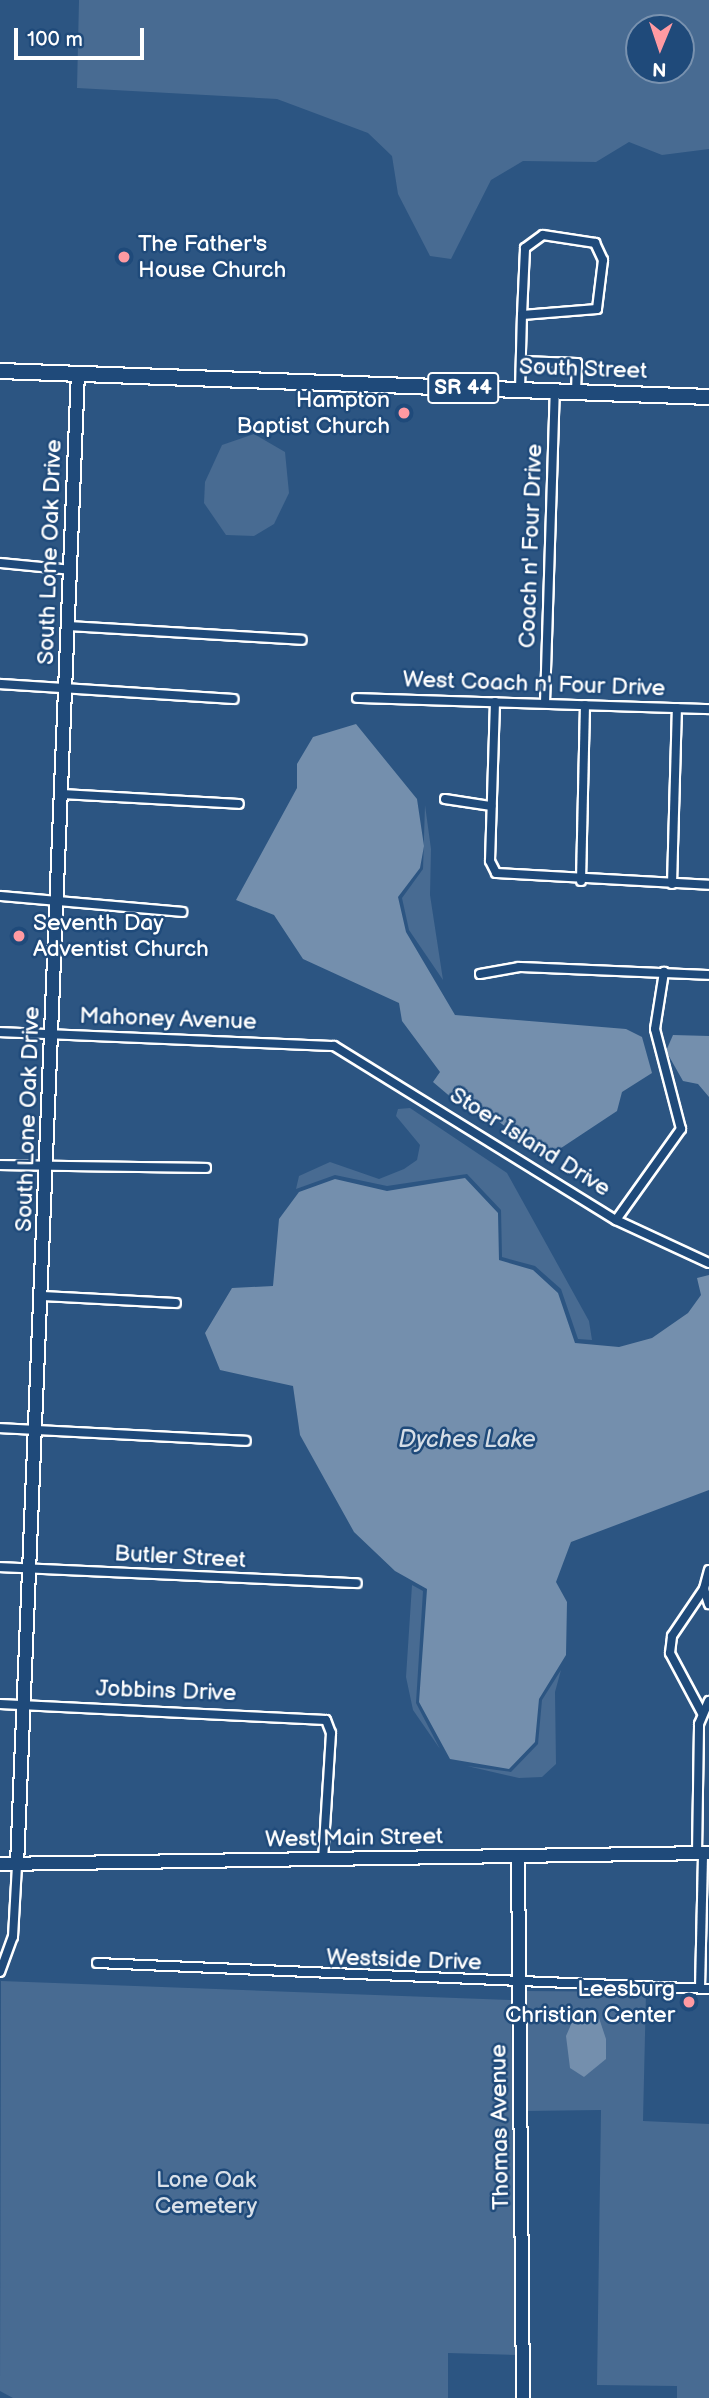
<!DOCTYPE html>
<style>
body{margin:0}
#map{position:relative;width:709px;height:2398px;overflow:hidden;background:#2c5582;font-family:"Balsamiq Sans",sans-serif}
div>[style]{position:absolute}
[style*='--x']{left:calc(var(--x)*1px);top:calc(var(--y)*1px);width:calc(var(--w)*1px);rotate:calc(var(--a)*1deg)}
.green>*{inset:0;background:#486b92}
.water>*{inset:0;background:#748fad}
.roads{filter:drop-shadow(2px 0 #fff) drop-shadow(-2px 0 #fff) drop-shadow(0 2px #fff) drop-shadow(0 -2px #fff)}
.street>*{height:8px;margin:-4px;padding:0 4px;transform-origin:4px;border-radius:4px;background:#1f4a7a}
.secondary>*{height:12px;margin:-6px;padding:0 6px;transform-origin:6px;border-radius:6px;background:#1f4a7a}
.primary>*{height:14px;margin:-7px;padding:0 7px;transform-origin:7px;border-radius:7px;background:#1f4a7a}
.dots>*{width:19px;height:19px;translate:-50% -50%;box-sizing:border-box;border:4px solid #1f4a7a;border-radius:50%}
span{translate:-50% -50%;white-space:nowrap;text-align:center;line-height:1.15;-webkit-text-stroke:5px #1f4a7a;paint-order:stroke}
.shield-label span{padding:2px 5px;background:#1f4a7a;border:2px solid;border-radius:5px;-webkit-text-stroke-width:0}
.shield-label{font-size:21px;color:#fff;font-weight:700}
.poi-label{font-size:23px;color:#fff}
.left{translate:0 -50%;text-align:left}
.right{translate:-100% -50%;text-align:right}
.street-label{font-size:23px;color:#fff}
.park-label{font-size:23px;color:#dae1e9}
.water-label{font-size:24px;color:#d5dde6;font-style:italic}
.north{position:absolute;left:625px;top:14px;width:70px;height:70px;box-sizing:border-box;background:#1f4a7a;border:2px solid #7992af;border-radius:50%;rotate:182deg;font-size:19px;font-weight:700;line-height:28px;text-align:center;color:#fff}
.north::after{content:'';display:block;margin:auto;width:24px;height:32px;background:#ff9aa2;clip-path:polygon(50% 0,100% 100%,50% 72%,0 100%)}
.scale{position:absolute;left:14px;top:28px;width:130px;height:32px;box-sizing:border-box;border:4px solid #fff;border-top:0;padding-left:9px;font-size:21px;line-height:24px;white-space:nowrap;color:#fff;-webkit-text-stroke:5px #1f4a7a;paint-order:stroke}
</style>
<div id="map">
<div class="green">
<i style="clip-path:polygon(evenodd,79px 0,709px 0,709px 149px,662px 155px,629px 142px,596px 162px,523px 161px,491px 180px,451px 259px,430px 256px,398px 194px,392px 156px,368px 133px,277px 99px,77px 88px,79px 0,639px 28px,681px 28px,681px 70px,639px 70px,639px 28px)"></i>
<i style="clip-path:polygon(254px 434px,285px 452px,289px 493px,274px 524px,254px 536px,226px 535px,204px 503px,205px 482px,222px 445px)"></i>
<i style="clip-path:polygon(425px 805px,431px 849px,430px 895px,443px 980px,409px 930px,402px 898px,423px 869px)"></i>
<i style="clip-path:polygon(410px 1108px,507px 1173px,589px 1321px,592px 1340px,578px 1339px,561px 1289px,535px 1266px,502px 1257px,501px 1210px,467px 1174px,387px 1186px,335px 1175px,296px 1189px,299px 1176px,330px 1162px,379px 1179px,404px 1169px,417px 1160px,420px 1145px,396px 1116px,398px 1109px)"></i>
<i style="clip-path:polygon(412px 1585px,423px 1591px,416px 1703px,440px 1749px,413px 1710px,406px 1677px)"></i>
<i style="clip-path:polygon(561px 1670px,555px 1692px,556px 1764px,542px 1777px,519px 1778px,467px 1766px,511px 1772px,538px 1744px,542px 1700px)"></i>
<i style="clip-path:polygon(1px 1981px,511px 2000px,517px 2355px,448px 2353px,448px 2398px,13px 2398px,0 2391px)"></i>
<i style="clip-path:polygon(525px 1991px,646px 1992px,643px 2121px,709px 2124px,709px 2398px,677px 2398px,677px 2386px,597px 2385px,601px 2110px,525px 2111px)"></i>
</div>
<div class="water">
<i style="clip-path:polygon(356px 724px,417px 799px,424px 846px,420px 868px,398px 897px,406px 932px,455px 1015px,626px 1029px,642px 1037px,652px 1073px,622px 1092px,617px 1111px,546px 1158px,467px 1097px,453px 1099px,433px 1082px,440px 1072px,402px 1021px,399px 1003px,303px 959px,274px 915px,236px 900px,297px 788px,297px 764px,313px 737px)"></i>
<i style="clip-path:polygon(673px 1035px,709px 1036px,709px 1097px,698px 1084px,683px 1081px,666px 1051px)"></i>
<i style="clip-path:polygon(465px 1178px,498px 1213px,499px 1260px,533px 1270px,558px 1293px,575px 1343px,619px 1347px,652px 1338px,688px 1313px,701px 1295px,697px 1278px,709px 1275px,709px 1490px,571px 1542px,556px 1582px,567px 1602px,566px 1655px,539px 1699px,535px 1742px,509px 1769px,450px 1759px,419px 1702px,427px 1589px,395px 1571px,354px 1532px,300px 1435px,293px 1386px,220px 1370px,205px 1333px,232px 1288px,273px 1286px,279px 1219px,299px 1192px,335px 1179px,387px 1191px)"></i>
<i style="clip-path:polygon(585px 2009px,598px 2015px,606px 2039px,606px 2059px,584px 2077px,570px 2068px,566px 2036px,576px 2013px)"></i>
</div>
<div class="roads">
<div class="street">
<i style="--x:521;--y:361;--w:56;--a:2"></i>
<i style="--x:577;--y:363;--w:29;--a:92"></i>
<i style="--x:520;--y:390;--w:75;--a:-88.5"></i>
<i style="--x:522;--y:315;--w:67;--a:-87.4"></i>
<i style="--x:525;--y:248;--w:22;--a:-36"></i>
<i style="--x:543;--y:235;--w:53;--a:8.7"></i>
<i style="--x:595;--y:243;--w:19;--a:65"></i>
<i style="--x:603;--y:260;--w:49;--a:97"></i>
<i style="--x:597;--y:309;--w:75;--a:175.4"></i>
<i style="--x:0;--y:563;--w:71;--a:5.6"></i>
<i style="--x:68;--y:626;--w:234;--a:3.4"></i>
<i style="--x:0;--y:684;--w:234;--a:3.7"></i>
<i style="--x:357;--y:698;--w:352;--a:1.8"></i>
<i style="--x:495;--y:702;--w:159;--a:91.8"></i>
<i style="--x:490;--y:861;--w:13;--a:63"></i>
<i style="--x:496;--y:873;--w:213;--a:3.2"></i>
<i style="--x:545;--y:703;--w:312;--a:-88.2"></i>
<i style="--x:62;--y:794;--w:177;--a:3.2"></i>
<i style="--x:445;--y:799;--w:47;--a:8.7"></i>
<i style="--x:581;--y:881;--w:176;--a:-88.7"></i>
<i style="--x:672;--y:884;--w:176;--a:-88.4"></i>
<i style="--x:0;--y:896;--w:183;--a:5"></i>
<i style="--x:480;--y:974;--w:40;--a:-10"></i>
<i style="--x:519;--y:967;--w:190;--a:2.4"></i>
<i style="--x:0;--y:1032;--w:334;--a:2.4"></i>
<i style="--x:334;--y:1046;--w:331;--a:31.7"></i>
<i style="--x:616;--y:1220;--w:102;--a:24.8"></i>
<i style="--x:0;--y:1165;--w:206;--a:0.8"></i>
<i style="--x:616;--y:1220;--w:112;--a:-54.5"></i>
<i style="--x:681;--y:1129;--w:103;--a:-104.6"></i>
<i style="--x:655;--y:1029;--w:58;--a:-81"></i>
<i style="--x:42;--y:1296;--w:134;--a:3"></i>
<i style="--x:0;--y:1428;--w:246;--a:3"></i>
<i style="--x:0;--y:1567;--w:357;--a:2.6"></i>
<i style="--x:709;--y:1570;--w:20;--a:105"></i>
<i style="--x:704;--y:1589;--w:16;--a:72"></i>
<i style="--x:0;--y:1704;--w:326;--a:2.8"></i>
<i style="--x:326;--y:1720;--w:14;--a:69"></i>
<i style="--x:331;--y:1733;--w:127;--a:93.6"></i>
<i style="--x:702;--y:1713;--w:68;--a:-118.1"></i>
<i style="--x:670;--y:1653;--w:17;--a:-83"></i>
<i style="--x:672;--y:1636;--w:57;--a:-55.8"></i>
<i style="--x:697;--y:1854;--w:130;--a:-89.1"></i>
<i style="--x:699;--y:1724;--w:25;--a:-67"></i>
<i style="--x:97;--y:1963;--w:613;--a:2.43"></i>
<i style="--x:0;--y:1972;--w:37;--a:-70"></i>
<i style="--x:13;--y:1937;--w:72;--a:-86.8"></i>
<i style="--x:700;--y:1988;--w:135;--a:-88.7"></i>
</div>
<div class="secondary">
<i style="--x:518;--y:1856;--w:542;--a:89.47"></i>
<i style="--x:0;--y:1864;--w:709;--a:-0.89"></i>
<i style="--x:17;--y:1865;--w:1492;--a:-87.66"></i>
</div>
<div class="primary">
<i style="--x:0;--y:371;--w:709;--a:2.1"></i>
</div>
</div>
<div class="dots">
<i style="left:124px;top:257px;background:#ff9aa2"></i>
<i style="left:404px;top:413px;background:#ff9aa2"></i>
<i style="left:19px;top:936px;background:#ff9aa2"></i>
<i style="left:689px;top:2002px;background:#ff9aa2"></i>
</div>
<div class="shield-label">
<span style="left:463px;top:388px">SR 44</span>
</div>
<div class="poi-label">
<span class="left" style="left:138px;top:257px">The Father's<br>House Church</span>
<span class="right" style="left:390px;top:413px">Hampton<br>Baptist Church</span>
<span class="left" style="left:33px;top:936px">Seventh Day<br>Adventist Church</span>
<span class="right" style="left:675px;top:2002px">Leesburg<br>Christian Center</span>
</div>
<div class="street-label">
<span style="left:583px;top:369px;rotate:2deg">South Street</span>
<span style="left:531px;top:546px;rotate:-88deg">Coach n' Four Drive</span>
<span style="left:50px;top:552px;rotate:-88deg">South Lone Oak Drive</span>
<span style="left:534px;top:684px;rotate:2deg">West Coach n' Four Drive</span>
<span style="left:168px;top:1019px;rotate:2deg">Mahoney Avenue</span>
<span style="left:28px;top:1119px;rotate:-88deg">South Lone Oak Drive</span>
<span style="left:530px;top:1142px;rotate:32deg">Stoer Island Drive</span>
<span style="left:180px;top:1557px;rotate:3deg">Butler Street</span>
<span style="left:166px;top:1691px;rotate:2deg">Jobbins Drive</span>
<span style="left:354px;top:1838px;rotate:-1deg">West Main Street</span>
<span style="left:404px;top:1960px;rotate:2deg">Westside Drive</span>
<span style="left:500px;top:2127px;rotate:-91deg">Thomas Avenue</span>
</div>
<div class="park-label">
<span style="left:206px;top:2193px">Lone Oak<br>Cemetery</span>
</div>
<div class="water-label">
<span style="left:467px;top:1440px">Dyches Lake</span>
</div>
<div class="north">N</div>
<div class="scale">100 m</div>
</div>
